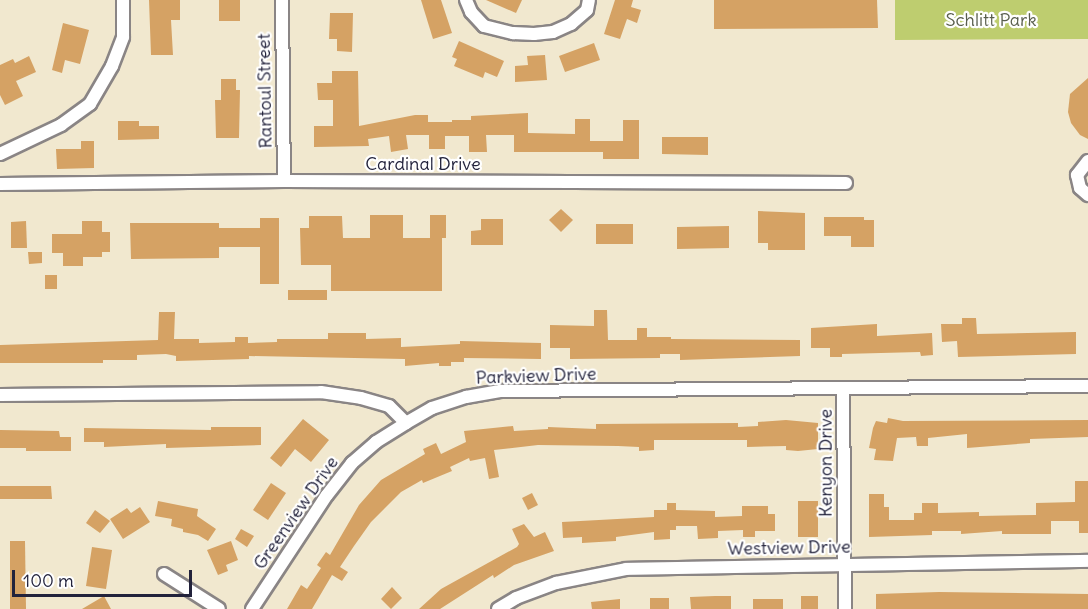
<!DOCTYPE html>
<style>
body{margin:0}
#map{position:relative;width:1088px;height:609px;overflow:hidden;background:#f1e8cf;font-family:Delius,sans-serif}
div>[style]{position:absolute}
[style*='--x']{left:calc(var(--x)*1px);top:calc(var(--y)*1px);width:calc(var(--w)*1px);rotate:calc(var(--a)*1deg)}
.green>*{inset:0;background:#becd6f}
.building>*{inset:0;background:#d5a264}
.roads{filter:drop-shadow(2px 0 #8a8585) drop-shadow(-2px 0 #8a8585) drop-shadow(0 2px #8a8585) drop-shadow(0 -2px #8a8585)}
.minor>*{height:12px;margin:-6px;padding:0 6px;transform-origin:6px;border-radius:6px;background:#fff}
span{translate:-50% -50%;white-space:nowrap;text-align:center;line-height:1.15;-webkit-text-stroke:4.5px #fff;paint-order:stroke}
.park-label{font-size:18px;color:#595e4d}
.street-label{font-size:18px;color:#22223b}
.scale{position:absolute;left:12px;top:570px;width:180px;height:27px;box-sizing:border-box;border:3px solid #22223b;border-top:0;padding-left:8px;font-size:18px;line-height:21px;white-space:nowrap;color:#22223b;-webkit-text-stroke:4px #fff;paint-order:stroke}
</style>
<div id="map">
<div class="green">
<i style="clip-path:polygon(895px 0,1088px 0,1088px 39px,895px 40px)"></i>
</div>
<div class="building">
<i style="clip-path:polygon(149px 0,180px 0,180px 20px,171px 20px,173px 55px,151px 55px)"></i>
<i style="clip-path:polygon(219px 0,240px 0,240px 21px,219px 21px)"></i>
<i style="clip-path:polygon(421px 0,441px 0,452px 33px,433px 39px)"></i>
<i style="clip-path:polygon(486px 0,522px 0,516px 13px)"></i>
<i style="clip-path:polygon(615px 0,633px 0,631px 7px,641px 10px,637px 23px,627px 19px,620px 39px,604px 34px)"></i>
<i style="clip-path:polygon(714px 0,877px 0,878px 28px,714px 29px)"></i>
<i style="clip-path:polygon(330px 13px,353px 13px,352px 52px,337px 51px,337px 39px,329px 39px)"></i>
<i style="clip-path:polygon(63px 23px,89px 30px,80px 64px,65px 60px,62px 73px,52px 70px)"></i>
<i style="clip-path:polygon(459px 41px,504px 61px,497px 77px,485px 72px,483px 78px,454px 66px,457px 59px,452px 57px)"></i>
<i style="clip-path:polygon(594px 43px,600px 60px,565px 72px,559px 56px)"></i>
<i style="clip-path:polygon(545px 55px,547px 80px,515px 82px,515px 66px,528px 65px,527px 56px)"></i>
<i style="clip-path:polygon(29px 56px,36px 72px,16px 81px,23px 96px,5px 105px,0 95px,0 65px,13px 59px,15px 63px)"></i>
<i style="clip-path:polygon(332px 71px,358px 71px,359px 126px,415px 115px,428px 115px,428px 122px,452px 122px,452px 120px,471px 120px,471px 116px,528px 113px,528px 133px,575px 134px,575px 119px,590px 119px,590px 141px,623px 141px,623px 120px,639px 120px,639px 159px,603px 159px,603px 152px,514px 152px,514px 135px,486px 135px,487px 152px,469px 152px,469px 136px,445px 136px,445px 149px,429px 149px,429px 135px,406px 135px,408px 149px,391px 152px,389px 136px,368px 139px,369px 146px,314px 147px,314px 126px,333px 126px,333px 100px,318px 100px,317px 83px,332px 83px)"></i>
<i style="clip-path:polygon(1088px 78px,1088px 139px,1080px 135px,1071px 123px,1068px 112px,1070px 94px)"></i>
<i style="clip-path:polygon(221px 79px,236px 79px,236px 90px,240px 90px,239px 138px,216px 138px,215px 100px,221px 100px)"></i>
<i style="clip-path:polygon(118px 121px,139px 121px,139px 126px,159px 126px,159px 139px,118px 140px)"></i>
<i style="clip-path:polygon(662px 137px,708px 137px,708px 155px,662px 154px)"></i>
<i style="clip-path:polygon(81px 141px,94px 141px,94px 168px,57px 169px,56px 149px,81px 149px)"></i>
<i style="clip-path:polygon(561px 209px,573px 220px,561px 232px,549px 220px)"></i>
<i style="clip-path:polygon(758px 211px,805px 213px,805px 250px,768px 250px,768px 243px,758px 243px)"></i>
<i style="clip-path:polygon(370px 215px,403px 215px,403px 238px,430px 238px,430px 215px,446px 215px,446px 238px,442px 238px,442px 291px,331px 291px,331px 265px,301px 265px,300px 228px,309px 228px,309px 216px,342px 216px,343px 238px,370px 238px)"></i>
<i style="clip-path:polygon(824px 217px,864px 217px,864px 220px,874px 220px,874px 247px,851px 247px,851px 236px,824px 236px)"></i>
<i style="clip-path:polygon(260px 218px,279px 218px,279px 284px,260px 284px,260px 247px,219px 247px,219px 258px,131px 259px,130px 223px,219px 223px,219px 228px,260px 228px)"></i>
<i style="clip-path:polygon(481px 219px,503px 219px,503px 245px,471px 245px,471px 231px,481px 230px)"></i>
<i style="clip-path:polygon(26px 221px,27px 248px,11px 248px,11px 222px)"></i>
<i style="clip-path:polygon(82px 221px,102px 221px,102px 232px,110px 232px,110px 252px,102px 252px,102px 257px,83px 257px,83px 266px,63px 266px,63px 253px,52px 253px,52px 234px,82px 234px)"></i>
<i style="clip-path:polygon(596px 224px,633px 224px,633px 244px,596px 244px)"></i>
<i style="clip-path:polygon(729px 226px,729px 248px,677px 249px,677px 227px)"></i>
<i style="clip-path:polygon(28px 252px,42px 252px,42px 263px,29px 264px)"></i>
<i style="clip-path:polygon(45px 275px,57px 275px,57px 289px,45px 289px)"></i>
<i style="clip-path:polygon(288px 290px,327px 290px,327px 300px,288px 300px)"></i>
<i style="clip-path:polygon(594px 310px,607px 310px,608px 340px,637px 340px,637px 328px,647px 328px,647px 337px,671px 337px,671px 339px,800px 340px,800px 356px,680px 360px,680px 354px,660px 354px,660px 358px,570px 359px,570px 348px,550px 348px,550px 325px,594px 326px)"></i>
<i style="clip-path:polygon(159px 312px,175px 312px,174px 339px,199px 339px,199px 343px,235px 342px,235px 337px,248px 337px,248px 343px,277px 342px,277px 339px,328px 339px,328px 333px,366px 333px,366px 339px,401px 338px,401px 347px,460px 344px,460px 341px,541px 343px,541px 359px,464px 358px,464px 362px,451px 362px,451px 366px,439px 366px,439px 363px,405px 366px,405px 359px,249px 356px,249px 359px,176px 361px,176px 356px,166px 354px,137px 355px,137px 360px,103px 360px,103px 363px,0 363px,0 345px,158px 340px)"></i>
<i style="clip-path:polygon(962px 318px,976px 318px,977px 334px,1076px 332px,1076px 354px,958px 357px,957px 341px,942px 342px,941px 324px,962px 324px)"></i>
<i style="clip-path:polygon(877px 324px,877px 336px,932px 333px,933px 355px,921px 356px,920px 352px,842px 354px,842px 357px,830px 357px,830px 348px,811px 348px,811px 328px)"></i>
<i style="clip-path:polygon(888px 418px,903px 421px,1088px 420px,1088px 437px,1030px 439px,1030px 443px,967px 448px,967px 434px,928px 438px,928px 446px,917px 446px,916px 437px,897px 438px,893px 461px,874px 460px,876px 449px,869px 448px,873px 428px,876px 421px,887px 423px)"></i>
<i style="clip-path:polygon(303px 419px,329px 440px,311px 462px,295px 449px,281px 467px,270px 458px)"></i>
<i style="clip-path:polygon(786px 420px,818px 423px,818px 449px,798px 451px,786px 450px,786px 446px,747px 447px,747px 440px,654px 440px,654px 450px,639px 451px,639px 447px,618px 446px,538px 445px,494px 450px,499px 477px,489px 479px,485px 458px,470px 461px,469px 458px,450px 467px,452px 471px,423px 483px,422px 480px,401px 492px,371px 522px,354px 546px,340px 567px,348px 572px,342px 581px,332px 575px,312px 609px,287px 609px,301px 585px,307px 589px,321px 568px,317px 565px,326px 552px,330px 555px,359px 505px,381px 480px,425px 454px,423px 449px,436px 443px,441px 454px,466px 442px,464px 431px,513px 426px,514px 431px,548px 429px,548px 427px,596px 429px,596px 424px,738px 423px,738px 427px,758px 426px,758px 422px)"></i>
<i style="clip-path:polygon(211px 427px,261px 427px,261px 445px,166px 448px,166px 444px,104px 447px,104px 442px,84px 442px,84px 428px,211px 430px)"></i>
<i style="clip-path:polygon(0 430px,59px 431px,60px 437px,71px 437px,71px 451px,26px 451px,26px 448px,0 448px)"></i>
<i style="clip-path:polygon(1075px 481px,1088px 481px,1088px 533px,1079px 533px,1079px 521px,1051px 521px,1051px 534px,1002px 534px,1002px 531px,961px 534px,961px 531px,932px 531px,932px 535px,869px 537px,869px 494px,884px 494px,884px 507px,889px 507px,889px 520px,914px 520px,914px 513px,922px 513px,922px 503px,938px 503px,938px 513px,979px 512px,979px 516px,1036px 515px,1036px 503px,1075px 502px)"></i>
<i style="clip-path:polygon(271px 483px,286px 493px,268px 520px,253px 510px)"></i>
<i style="clip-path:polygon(0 486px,51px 486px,52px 499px,0 499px)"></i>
<i style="clip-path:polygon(532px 493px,538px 505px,528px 510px,522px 498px)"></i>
<i style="clip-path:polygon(158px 501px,198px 509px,197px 516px,216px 529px,208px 541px,198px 535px,183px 532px,183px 529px,171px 526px,172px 519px,155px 516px)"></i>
<i style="clip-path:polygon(798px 501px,818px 501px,818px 537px,798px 537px)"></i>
<i style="clip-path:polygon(667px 503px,676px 503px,676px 510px,715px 511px,715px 517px,742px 516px,742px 506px,768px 506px,768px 514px,775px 514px,775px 531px,755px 531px,755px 537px,743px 537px,743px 530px,718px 531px,718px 538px,698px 539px,697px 526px,676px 526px,676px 530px,670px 530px,670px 539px,654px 540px,654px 532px,616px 537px,616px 541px,582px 543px,582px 537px,563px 538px,562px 522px,654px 517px,654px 510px,667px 510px)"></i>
<i style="clip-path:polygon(140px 507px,150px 522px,123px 539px,110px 519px,127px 508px,131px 513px)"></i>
<i style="clip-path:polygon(95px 510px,110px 521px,100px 533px,86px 523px)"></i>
<i style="clip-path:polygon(524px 524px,534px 537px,545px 532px,554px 551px,514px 565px,494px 578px,493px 575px,440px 609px,419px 609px,441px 589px,517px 547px,519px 544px,512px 529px)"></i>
<i style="clip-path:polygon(241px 529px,254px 536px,247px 547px,235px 539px)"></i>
<i style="clip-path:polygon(10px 541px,25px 541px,26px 609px,10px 609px)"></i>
<i style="clip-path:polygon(231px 541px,238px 560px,226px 565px,228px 571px,218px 575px,207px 550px)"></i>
<i style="clip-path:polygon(92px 547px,112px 550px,106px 589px,86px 586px)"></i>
<i style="clip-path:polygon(392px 587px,402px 598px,391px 609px,381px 599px)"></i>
<i style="clip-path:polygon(939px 592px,1088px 594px,1088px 609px,876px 609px,876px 594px)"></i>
<i style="clip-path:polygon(104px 596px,111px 609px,82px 609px)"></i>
<i style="clip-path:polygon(715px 596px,731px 596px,731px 609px,691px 609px,690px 597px)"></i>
<i style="clip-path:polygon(801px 596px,818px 596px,818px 609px,801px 609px)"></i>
<i style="clip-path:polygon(650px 598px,669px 598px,669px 609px,650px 609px)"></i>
<i style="clip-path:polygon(620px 599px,620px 609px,592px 609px,591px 602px)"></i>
<i style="clip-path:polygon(753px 599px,783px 599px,783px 609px,753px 609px)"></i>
</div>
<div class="roads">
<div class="minor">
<i style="--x:282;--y:0;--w:181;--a:89.4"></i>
<i style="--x:466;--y:0;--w:13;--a:67"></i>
<i style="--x:471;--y:12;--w:19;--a:47"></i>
<i style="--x:484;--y:26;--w:30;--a:14"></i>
<i style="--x:513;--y:33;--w:21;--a:3"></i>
<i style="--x:534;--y:34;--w:19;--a:-6"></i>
<i style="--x:553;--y:32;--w:20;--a:-24"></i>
<i style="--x:571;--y:24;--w:21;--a:-41"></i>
<i style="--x:587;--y:10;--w:10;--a:-79"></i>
<i style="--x:0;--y:154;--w:68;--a:-25.4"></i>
<i style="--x:61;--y:125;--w:36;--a:-36"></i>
<i style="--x:90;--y:104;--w:44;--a:-59.9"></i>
<i style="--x:112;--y:66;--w:31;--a:-69"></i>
<i style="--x:123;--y:37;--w:37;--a:-90"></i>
<i style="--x:1088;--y:161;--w:18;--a:128"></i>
<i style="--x:1077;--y:175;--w:13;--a:77"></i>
<i style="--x:1080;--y:188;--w:11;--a:41"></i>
<i style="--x:0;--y:184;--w:284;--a:-0.6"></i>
<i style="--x:284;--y:181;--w:562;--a:0.2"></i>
<i style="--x:843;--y:389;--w:220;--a:89.5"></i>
<i style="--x:0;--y:395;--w:321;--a:-0.5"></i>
<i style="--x:321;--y:392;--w:40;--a:8.5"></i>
<i style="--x:361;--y:398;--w:29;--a:16"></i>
<i style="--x:389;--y:406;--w:24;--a:45"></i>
<i style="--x:406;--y:423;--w:30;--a:-30"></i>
<i style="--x:432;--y:408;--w:36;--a:-18"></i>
<i style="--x:466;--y:397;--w:36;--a:-10"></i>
<i style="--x:501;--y:391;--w:587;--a:-0.49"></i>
<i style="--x:164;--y:574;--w:65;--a:32.5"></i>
<i style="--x:252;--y:609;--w:136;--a:-56.7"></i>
<i style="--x:327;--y:495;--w:41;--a:-52"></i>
<i style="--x:352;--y:463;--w:32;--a:-41"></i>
<i style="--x:376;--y:442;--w:36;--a:-32"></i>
<i style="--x:498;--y:609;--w:21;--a:-31"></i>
<i style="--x:516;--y:598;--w:43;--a:-20.6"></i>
<i style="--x:556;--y:583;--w:71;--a:-11.3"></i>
<i style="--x:626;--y:569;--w:462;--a:-1"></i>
</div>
</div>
<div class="park-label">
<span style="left:991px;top:20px">Schlitt Park</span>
</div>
<div class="street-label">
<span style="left:265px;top:91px;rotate:-91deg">Rantoul Street</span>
<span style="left:423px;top:164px">Cardinal Drive</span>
<span style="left:536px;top:376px;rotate:-2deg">Parkview Drive</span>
<span style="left:826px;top:463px;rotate:-90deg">Kenyon Drive</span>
<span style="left:296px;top:513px;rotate:-55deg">Greenview Drive</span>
<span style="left:789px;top:548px;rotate:-1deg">Westview Drive</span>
</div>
<div class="scale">100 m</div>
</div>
